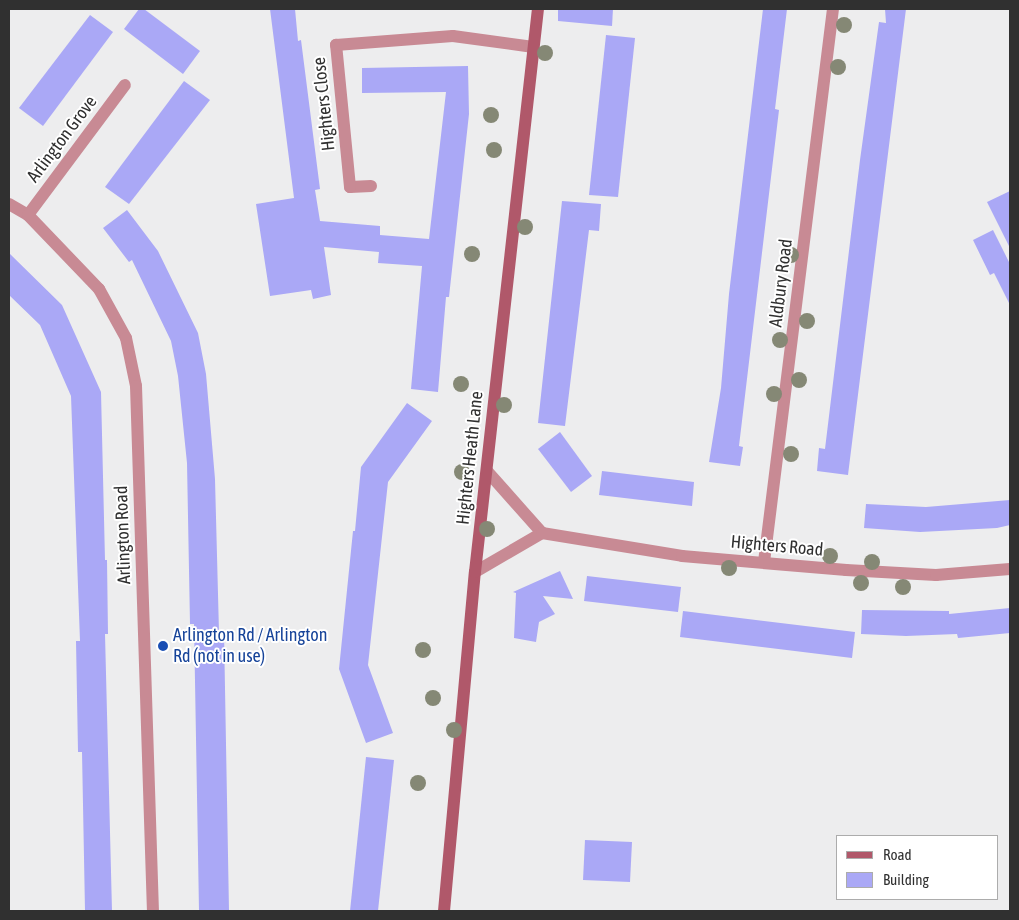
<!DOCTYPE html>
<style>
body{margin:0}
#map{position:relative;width:1019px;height:920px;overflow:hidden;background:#ededee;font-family:"Asap Condensed",sans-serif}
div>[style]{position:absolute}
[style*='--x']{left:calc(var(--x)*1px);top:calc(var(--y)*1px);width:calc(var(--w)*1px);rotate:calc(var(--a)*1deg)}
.building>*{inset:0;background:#aaa8f6}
.street>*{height:12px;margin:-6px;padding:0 6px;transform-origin:6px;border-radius:6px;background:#c88a94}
.secondary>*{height:12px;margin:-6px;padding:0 6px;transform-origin:6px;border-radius:6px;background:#b0586a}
.trees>*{width:16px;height:16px;margin:-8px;border-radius:50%;background:#858875}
.dots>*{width:14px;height:14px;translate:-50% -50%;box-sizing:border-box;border:2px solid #fff;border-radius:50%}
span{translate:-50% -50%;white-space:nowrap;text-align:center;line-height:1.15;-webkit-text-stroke:4px #fff;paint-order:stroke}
.street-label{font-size:18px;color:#303030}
.transit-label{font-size:18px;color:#164399}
.left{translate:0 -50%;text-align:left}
.frame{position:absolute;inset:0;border:10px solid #303030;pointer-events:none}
.legend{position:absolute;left:836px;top:835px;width:162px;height:65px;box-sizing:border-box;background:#fff;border:1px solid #acacac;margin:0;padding:6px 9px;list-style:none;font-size:15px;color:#303030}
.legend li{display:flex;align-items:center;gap:10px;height:25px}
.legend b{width:25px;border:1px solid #acacac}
</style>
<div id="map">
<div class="building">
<i style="clip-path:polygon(139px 9px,144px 9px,200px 51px,183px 74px,124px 29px)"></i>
<i style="clip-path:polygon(270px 9px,295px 9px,298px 41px,301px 40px,320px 189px,315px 190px,320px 221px,380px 226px,380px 235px,429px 239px,446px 92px,362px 93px,362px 68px,468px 66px,469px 114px,449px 297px,446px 297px,438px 392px,411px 389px,422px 266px,378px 263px,379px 252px,324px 247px,331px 295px,313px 299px,311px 290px,270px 296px,256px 204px,294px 198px)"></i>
<i style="clip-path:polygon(558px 9px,613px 9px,612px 26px,558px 21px)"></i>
<i style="clip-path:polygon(763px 9px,787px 9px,775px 109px,779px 110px,739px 446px,743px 447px,740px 466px,709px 462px,721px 388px,729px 294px)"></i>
<i style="clip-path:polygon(885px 9px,906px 9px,848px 475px,817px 471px,819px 448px,825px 449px,860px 160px,879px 22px,886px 23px)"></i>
<i style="clip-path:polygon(90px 15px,113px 32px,43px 126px,19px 108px)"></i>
<i style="clip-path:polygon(606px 35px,635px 38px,618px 197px,589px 195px)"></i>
<i style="clip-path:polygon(184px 81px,210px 100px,129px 204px,105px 187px)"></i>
<i style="clip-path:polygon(1010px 191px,1010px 248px,987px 202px)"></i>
<i style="clip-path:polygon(562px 201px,601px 204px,599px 231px,589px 230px,565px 426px,538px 423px)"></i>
<i style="clip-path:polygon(127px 210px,158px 251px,198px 333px,206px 374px,215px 479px,219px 632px,224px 632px,229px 911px,199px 911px,194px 624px,190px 624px,187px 463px,178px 376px,171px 341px,132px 260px,129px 262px,103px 228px)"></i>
<i style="clip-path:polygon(993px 230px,1010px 264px,1010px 305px,994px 273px,990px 275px,973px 240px)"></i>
<i style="clip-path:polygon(9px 253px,62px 305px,101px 392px,105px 560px,107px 560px,108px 634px,105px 634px,112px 911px,85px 911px,82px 752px,78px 752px,76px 641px,80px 641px,71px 396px,40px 325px,9px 295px)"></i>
<i style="clip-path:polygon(407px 403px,432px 421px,388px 482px,368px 665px,393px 733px,366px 743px,339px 669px,353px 531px,355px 531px,361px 467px)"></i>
<i style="clip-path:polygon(560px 432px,592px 476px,571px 492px,538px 449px)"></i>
<i style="clip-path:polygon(602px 471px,694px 482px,692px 506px,599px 495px)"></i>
<i style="clip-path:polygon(1010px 500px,1010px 525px,997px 528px,920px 532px,864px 528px,866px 504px,926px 507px)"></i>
<i style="clip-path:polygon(560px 571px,573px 599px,543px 596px,555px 614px,539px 622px,536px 642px,514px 638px,516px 593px,513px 592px)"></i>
<i style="clip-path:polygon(587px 576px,681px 587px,678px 612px,584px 601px)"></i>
<i style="clip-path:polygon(1010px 608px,1010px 633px,958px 638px,957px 634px,906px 636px,861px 634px,862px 610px,949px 611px,949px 614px)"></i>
<i style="clip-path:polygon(683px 611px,855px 632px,852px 658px,680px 637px)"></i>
<i style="clip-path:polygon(366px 757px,394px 760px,378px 911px,350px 911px)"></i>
<i style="clip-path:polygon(585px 840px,632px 842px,630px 882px,583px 880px)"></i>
</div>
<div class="street">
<i style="--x:371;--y:186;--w:21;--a:177"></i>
<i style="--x:350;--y:187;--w:143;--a:-95.6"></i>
<i style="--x:336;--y:45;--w:117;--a:-4.4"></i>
<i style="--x:453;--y:36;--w:81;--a:7.8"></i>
<i style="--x:9;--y:204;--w:22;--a:30"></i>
<i style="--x:28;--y:215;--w:103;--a:46.2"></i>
<i style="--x:99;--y:289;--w:56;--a:61.1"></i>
<i style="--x:126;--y:338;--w:49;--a:78.2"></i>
<i style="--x:136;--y:386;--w:525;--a:88.15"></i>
<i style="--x:28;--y:215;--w:162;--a:-53.3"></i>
<i style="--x:487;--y:471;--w:83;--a:48.4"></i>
<i style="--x:764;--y:562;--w:557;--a:-82.89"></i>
<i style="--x:475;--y:572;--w:78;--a:-30.2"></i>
<i style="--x:542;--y:533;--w:142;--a:9.3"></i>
<i style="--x:682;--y:556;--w:165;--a:4.9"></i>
<i style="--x:846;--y:570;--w:90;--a:3.2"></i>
<i style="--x:936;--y:575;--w:74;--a:-4.6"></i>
</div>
<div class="secondary">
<i style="--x:444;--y:911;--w:340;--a:-84.8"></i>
<i style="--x:475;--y:572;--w:567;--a:-83.62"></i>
</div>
<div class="trees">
<i style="left:844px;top:25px"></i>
<i style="left:545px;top:53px"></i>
<i style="left:838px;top:67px"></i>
<i style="left:491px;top:115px"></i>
<i style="left:494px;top:150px"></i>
<i style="left:525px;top:227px"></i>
<i style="left:472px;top:254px"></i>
<i style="left:791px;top:255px"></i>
<i style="left:807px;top:321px"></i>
<i style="left:780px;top:340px"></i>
<i style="left:799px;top:380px"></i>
<i style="left:461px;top:384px"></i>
<i style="left:774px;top:394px"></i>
<i style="left:504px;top:405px"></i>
<i style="left:791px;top:454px"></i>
<i style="left:462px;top:472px"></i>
<i style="left:487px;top:529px"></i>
<i style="left:830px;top:556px"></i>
<i style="left:872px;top:562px"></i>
<i style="left:729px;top:568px"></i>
<i style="left:861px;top:583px"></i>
<i style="left:903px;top:587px"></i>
<i style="left:423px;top:650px"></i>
<i style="left:433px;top:698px"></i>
<i style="left:454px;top:730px"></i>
<i style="left:418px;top:783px"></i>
</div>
<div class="dots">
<i style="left:163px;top:646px;background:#1a4fb4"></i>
</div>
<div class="street-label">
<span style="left:324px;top:104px;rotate:-96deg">Highters Close</span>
<span style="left:62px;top:139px;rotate:-53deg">Arlington Grove</span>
<span style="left:781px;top:283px;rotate:-83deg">Aldbury Road</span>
<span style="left:470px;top:458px;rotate:-84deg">Highters Heath Lane</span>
<span style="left:123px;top:535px;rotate:-92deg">Arlington Road</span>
<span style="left:777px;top:546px;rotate:5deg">Highters Road</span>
</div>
<div class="transit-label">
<span class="left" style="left:173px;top:646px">Arlington Rd / Arlington<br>Rd (not in use)</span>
</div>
<div class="frame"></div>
<ul class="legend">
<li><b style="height:6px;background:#b0586a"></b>Road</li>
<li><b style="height:14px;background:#aaa8f6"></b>Building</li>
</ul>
</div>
